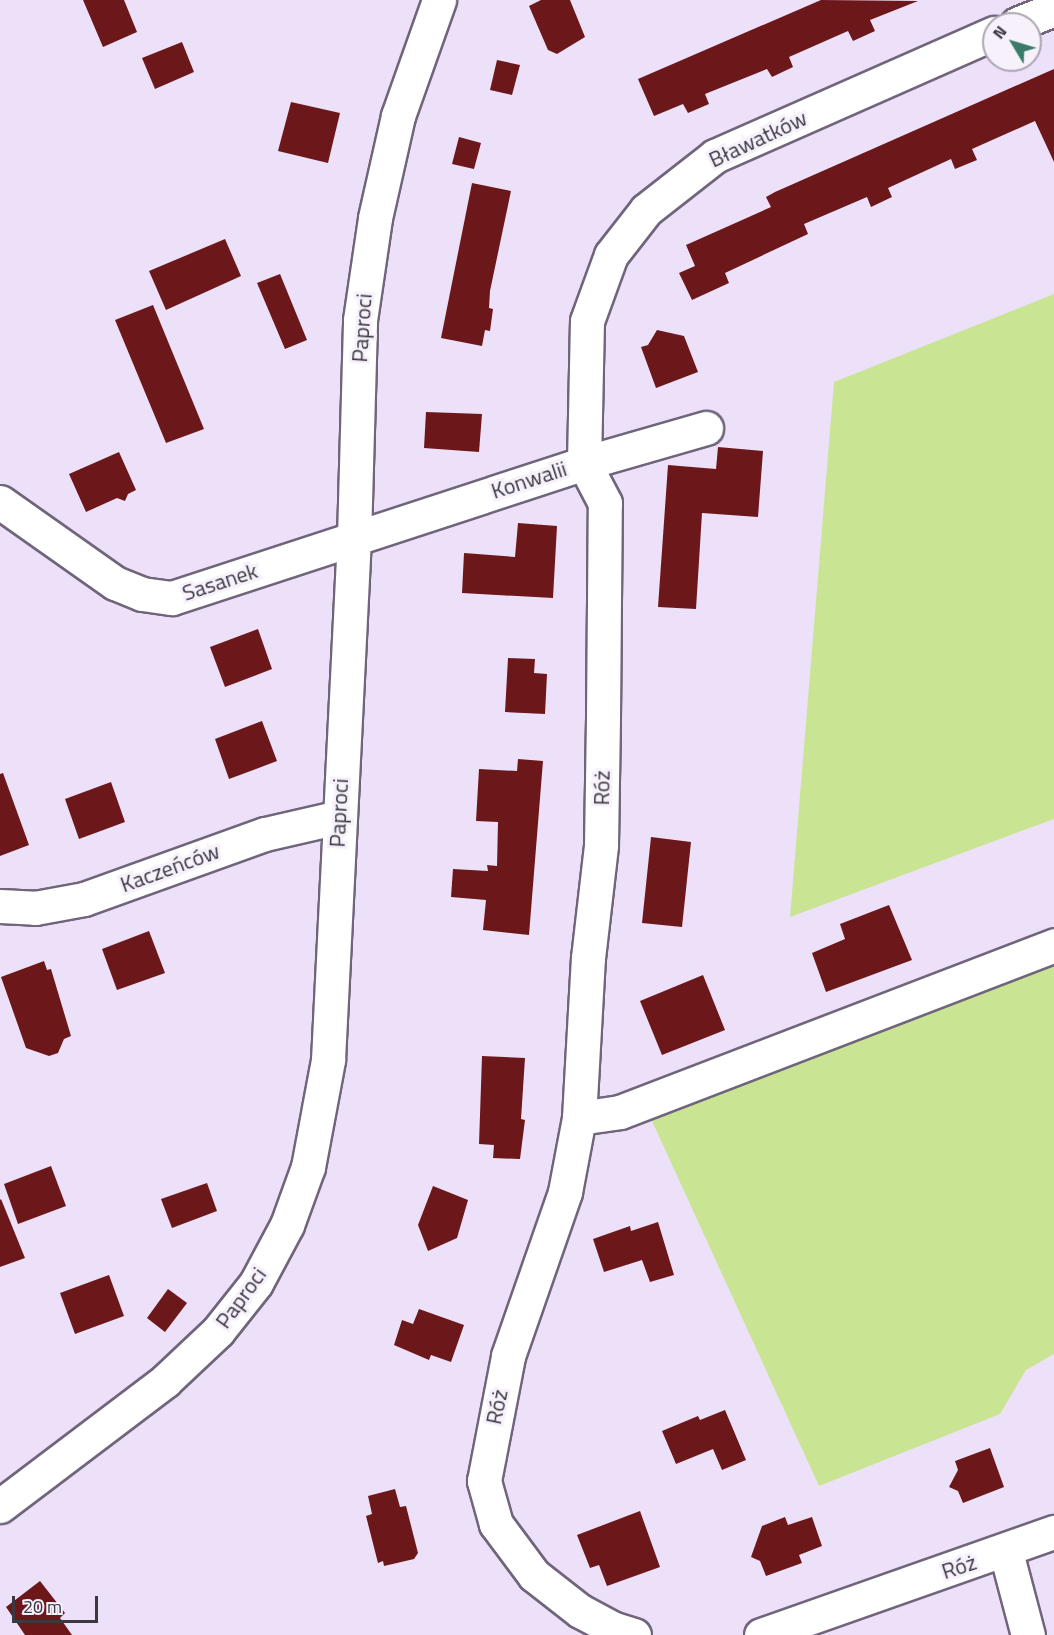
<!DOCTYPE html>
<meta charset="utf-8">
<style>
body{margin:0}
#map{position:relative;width:1054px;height:1635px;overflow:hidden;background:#ede0f9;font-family:"Titillium Web",sans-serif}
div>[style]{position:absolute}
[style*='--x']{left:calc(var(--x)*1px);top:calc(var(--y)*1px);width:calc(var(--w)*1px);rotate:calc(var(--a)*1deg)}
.green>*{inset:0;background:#c9e594}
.building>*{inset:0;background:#6c181b}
.roads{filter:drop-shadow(2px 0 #70657b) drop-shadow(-2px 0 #70657b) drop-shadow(0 2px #70657b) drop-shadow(0 -2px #70657b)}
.minor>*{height:33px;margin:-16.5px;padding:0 16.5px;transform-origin:16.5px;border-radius:16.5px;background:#fff}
.tertiary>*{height:33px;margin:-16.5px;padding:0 16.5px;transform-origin:16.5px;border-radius:16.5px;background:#fff}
span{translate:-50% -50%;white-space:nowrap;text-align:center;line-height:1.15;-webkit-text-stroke:6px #f6f1fb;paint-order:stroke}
.street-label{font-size:22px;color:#3c3841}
.north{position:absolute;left:982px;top:12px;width:60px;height:60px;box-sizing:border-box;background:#f6f1fb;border:2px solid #aca7b1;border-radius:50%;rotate:308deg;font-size:16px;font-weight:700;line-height:24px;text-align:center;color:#3c3841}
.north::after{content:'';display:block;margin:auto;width:21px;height:27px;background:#3a7a68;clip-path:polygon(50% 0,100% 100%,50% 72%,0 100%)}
.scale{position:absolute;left:12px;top:1596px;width:86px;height:27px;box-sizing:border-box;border:3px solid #3c3841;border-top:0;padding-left:8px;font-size:18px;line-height:21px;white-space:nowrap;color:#3c3841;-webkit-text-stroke:4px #f6f1fb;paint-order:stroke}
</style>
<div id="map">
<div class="green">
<i style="clip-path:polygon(1054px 294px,1054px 819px,790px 917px,834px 382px)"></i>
<i style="clip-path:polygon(1054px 961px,1054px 1354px,1026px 1370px,1000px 1414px,819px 1486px,652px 1121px)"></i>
</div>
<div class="building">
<i style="clip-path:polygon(83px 0,124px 0,137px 32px,103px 47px)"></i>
<i style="clip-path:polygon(541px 0,570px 0,585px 37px,557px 54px,548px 50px,529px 6px)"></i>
<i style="clip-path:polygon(821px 0,918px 1px,870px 20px,875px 31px,853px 41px,848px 31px,789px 57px,793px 67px,772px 77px,767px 69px,705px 94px,709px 104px,688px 113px,683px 104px,654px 116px,638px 79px)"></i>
<i style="clip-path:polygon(182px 42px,194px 72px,155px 89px,142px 58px)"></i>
<i style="clip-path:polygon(497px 60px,520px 65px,512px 95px,490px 90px)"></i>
<i style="clip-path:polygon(1054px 69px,1054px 162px,1035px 121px,972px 149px,977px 160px,955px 169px,951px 159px,888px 188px,892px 197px,871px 207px,867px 197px,804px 224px,808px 234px,725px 273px,729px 283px,692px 300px,679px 273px,695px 266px,686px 245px,771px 207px,766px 197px,775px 192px)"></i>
<i style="clip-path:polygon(291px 102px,340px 113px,328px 163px,278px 151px)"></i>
<i style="clip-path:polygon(459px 137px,481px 143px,474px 169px,452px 164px)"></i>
<i style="clip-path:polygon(472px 183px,511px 191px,490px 291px,489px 308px,493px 309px,490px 331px,485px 330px,482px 346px,441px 338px)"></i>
<i style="clip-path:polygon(225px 239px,241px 276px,166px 310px,149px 271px)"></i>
<i style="clip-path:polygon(280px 274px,307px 340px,285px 349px,257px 283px)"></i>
<i style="clip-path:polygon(153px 305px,204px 429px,166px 443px,115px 320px)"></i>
<i style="clip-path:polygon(657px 330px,684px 336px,698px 372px,656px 388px,641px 347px,648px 345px)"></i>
<i style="clip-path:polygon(426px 412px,482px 414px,479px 452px,424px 448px)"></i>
<i style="clip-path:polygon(718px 447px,763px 451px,758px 517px,702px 513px,696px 609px,658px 607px,668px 465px,716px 469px)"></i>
<i style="clip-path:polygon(119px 452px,136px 490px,128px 494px,125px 501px,117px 498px,86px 512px,69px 474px)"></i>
<i style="clip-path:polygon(518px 523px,557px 526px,553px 598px,462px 593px,464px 553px,515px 557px)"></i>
<i style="clip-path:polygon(258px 629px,272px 669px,225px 687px,210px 647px)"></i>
<i style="clip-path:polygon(508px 658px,535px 659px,534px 673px,547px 674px,545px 714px,505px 712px)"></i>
<i style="clip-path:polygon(262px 721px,277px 761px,229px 779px,215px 739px)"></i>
<i style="clip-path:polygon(518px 759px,543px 761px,529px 935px,483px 930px,486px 900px,451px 897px,453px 869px,488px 871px,487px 865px,497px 866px,498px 822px,476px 821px,479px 769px,517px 771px)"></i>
<i style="clip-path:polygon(3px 773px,29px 845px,0 856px,0 774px)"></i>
<i style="clip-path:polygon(111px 782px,125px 822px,79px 839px,65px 799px)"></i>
<i style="clip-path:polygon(651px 837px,691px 842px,682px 927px,642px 923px)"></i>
<i style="clip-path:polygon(889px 905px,912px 960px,826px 992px,812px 953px,845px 939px,840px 924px)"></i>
<i style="clip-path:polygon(149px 931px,165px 973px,117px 990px,102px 949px)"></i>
<i style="clip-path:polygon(44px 961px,47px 970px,51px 969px,71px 1036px,64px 1039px,58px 1053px,49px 1056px,26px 1048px,1px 977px)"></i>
<i style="clip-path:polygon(703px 975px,725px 1030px,662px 1055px,640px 1001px)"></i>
<i style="clip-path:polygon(482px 1056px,525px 1058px,521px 1119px,525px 1120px,520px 1159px,493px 1158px,494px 1145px,479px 1144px)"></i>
<i style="clip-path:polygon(51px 1166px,66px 1206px,18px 1224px,4px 1184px)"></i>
<i style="clip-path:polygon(207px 1183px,217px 1211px,172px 1228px,161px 1199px)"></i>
<i style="clip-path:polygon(433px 1186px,468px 1200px,457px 1238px,428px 1251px,418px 1225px)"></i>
<i style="clip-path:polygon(1px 1199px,25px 1258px,0 1267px,0 1200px)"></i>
<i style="clip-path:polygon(658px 1222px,674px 1275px,650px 1282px,642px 1260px,604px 1272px,593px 1239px,630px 1226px,631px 1231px)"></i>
<i style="clip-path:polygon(109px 1275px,124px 1316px,75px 1334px,60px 1293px)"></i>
<i style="clip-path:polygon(168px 1289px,187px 1303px,165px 1332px,147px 1318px)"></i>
<i style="clip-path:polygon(419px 1309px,464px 1325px,451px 1362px,431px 1355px,429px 1360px,394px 1345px,402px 1320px,413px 1324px)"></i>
<i style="clip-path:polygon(725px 1410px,746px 1460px,722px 1470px,713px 1449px,676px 1464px,662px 1431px,698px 1416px,700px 1420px)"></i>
<i style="clip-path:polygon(990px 1448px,1004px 1487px,963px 1503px,958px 1491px,949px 1487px,958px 1470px,955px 1461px)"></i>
<i style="clip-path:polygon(395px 1489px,400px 1507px,406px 1506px,418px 1553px,414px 1559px,384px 1566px,383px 1561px,378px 1563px,366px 1516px,372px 1514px,368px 1496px)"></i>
<i style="clip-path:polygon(640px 1511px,660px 1567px,607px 1586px,599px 1565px,590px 1568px,577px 1535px)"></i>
<i style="clip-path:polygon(785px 1517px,788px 1525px,812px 1517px,822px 1546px,799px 1555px,802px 1563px,766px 1576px,760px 1561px,751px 1557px,762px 1526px)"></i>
<i style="clip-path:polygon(40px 1581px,65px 1613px,60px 1618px,72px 1635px,25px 1635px,6px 1607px)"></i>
</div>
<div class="roads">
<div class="minor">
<i style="--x:1017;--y:24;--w:40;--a:-22"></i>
<i style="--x:0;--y:502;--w:141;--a:35.2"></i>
<i style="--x:115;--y:583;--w:29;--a:22"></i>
<i style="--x:142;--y:594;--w:30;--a:8"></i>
<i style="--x:172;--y:598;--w:434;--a:-18.1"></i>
<i style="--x:584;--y:463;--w:127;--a:-16"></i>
<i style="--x:0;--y:906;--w:35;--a:3"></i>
<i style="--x:35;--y:908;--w:50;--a:-10.4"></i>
<i style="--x:84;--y:899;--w:192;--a:-19.8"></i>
<i style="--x:265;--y:834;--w:76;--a:-12.9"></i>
<i style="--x:579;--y:1118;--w:41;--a:-8.3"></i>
<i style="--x:620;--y:1112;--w:465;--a:-21"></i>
<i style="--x:1006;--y:1552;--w:86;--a:75.2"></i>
<i style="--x:634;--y:1635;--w:21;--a:-163"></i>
<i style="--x:614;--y:1629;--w:38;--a:-152"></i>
<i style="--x:580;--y:1611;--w:58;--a:-142"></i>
<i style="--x:534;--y:1575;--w:64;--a:-126.7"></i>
<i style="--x:496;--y:1524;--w:45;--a:-105.6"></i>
<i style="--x:484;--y:1481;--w:127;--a:-79.1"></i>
<i style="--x:508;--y:1356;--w:174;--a:-70.8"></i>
<i style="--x:565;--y:1192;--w:75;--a:-79.3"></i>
<i style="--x:579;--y:1118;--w:160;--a:-86.8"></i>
<i style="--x:588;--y:958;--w:114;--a:-83.4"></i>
<i style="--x:601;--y:845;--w:129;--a:-89.1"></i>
<i style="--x:603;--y:716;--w:213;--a:-89.5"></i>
<i style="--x:605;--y:503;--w:45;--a:-117.7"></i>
<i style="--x:584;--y:463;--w:142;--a:-88.8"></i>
<i style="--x:587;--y:321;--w:70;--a:-70"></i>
<i style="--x:611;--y:255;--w:57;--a:-52.1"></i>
<i style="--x:646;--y:210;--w:88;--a:-38"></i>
<i style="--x:715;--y:156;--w:305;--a:-23.8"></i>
<i style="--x:761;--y:1635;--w:311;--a:-19.4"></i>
</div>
<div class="tertiary">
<i style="--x:0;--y:1506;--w:207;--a:-37.1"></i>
<i style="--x:165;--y:1381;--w:73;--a:-43.3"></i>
<i style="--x:218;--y:1331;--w:61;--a:-51.6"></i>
<i style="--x:256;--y:1283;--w:66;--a:-61.9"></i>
<i style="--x:287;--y:1225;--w:62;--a:-70.1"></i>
<i style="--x:308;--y:1167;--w:109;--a:-79.4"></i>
<i style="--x:328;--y:1060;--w:523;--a:-87.15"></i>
<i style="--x:354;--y:538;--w:218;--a:-88.4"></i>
<i style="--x:360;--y:320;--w:103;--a:-81.6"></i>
<i style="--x:375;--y:218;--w:105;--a:-77.3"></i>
<i style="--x:398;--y:116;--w:123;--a:-70.5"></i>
</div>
</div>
<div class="street-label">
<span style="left:758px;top:139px;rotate:-25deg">Bławatków</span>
<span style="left:362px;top:328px;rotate:-86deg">Paproci</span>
<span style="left:529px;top:480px;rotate:-18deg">Konwalii</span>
<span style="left:220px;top:582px;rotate:-18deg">Sasanek</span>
<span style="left:602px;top:788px;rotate:-89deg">Róż</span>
<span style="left:339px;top:813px;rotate:-87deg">Paproci</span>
<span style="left:170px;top:868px;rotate:-20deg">Kaczeńców</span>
<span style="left:241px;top:1298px;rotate:-54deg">Paproci</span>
<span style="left:497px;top:1407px;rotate:-78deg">Róż</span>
<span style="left:959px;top:1567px;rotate:-18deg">Róż</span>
</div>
<div class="north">N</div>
<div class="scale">20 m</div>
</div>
